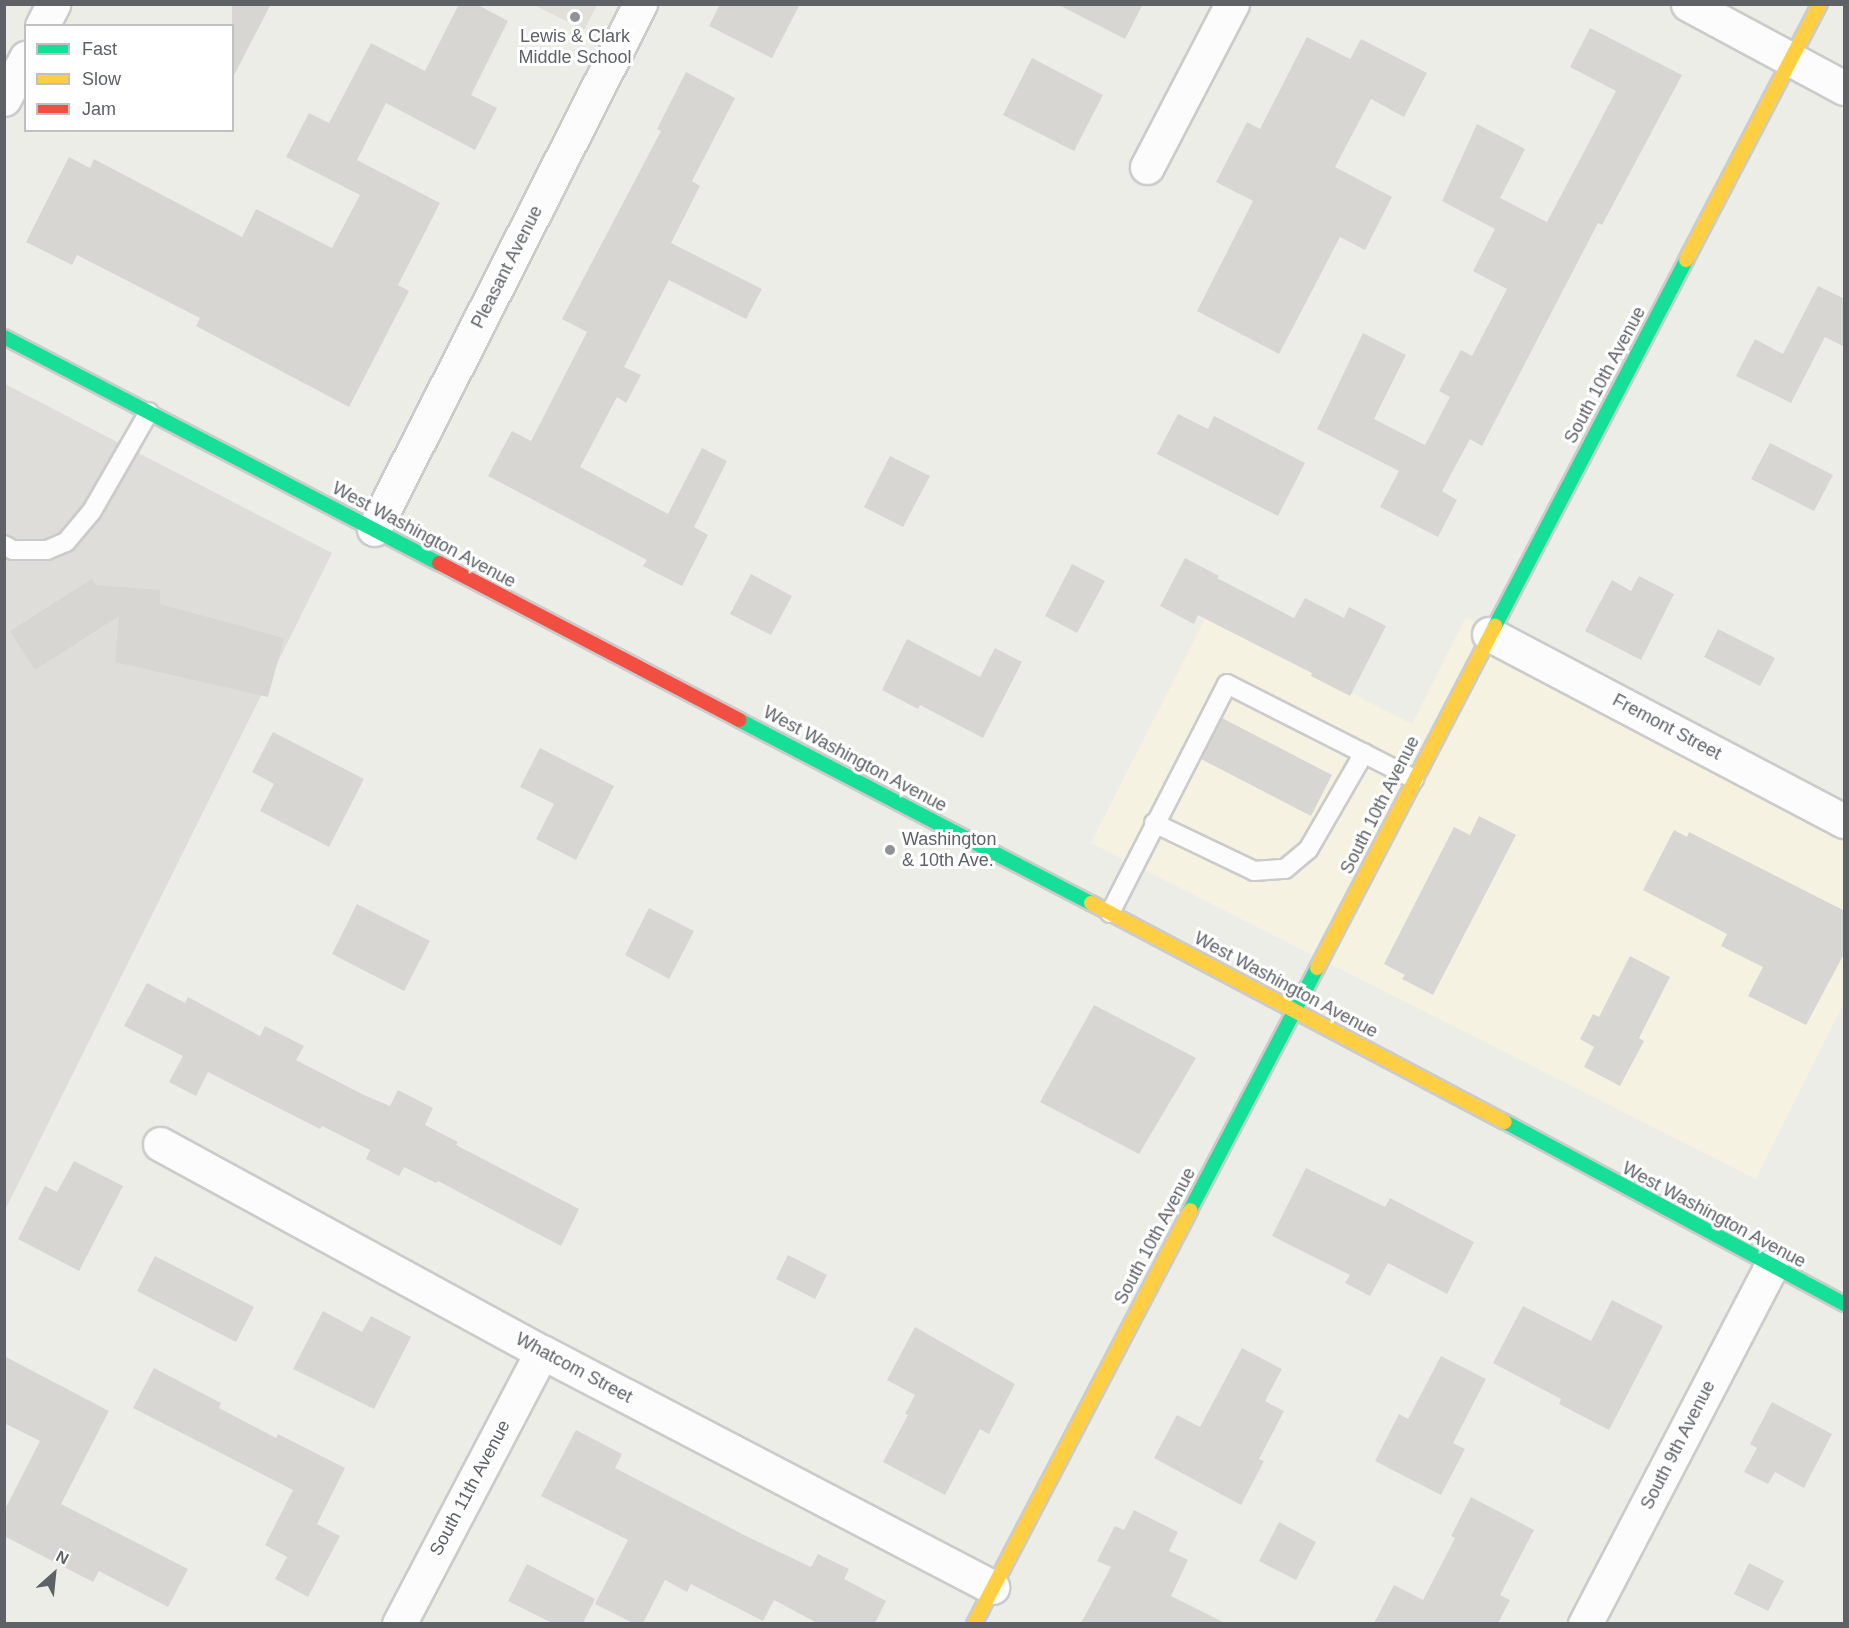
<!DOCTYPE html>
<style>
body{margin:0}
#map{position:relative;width:1849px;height:1628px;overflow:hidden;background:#edede8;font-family:Helvetica,sans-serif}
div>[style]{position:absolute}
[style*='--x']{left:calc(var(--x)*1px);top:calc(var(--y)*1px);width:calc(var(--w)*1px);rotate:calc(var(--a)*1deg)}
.commercial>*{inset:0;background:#f6f2e2}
.industrial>*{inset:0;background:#deddd9}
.education>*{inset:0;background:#e0dfd8}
.building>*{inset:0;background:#d7d6d3}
.roads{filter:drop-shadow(2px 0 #cacbca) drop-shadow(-2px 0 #cacbca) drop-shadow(0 2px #cacbca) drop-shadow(0 -2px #cacbca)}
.lane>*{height:18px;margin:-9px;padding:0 9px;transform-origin:9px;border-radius:9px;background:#fcfcfc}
.street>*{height:33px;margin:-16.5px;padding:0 16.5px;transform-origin:16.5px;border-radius:16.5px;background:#fcfcfc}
.fast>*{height:14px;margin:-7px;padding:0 7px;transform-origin:7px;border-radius:7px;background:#16e098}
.slow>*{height:14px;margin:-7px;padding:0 7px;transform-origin:7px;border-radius:7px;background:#ffcf43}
.jam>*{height:14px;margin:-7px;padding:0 7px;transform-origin:7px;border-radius:7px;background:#f24e42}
.dots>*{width:16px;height:16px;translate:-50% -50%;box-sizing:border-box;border:3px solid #fff;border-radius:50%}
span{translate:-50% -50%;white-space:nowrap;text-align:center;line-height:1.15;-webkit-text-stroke:6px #fff;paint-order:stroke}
.poi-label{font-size:18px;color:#5e6166}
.left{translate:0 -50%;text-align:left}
.street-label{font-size:18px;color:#5e6166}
.frame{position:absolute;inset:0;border:6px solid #5e6166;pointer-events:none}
.legend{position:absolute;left:24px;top:24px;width:210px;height:108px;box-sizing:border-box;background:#fff;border:2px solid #bfc0c2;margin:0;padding:8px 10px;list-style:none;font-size:18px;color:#5e6166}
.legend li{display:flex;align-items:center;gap:12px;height:30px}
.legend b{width:30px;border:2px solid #bfc0c2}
.north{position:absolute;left:24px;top:1544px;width:60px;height:60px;-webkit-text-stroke:4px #fff;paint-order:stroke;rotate:27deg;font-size:16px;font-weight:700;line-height:24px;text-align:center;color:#5e6166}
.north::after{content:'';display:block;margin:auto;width:21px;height:27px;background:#5e6166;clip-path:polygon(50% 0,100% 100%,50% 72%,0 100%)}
</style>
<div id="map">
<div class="commercial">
<i style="clip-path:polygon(1466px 617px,1844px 808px,1844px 1003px,1756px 1179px,1091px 843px,1205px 619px,1412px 724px)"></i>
</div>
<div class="industrial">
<i style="clip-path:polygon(5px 384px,332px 553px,5px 1210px)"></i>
</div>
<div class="education">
<i style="clip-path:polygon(534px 5px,597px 5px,584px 30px)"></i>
</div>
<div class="building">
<i style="clip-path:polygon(232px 4px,271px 4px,232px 79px)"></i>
<i style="clip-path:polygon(459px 4px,476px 4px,508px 21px,471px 95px,497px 108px,475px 150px,386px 103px,357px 160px,440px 203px,398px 285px,409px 291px,349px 407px,196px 326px,200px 318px,77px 255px,72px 265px,26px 242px,69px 157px,90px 168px,94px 159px,242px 237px,256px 209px,332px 248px,360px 195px,286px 157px,309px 113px,329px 123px,371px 43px,425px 71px)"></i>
<i style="clip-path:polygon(720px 4px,800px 4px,772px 58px,709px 26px)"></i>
<i style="clip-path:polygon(1057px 4px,1143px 4px,1125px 39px)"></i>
<i style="clip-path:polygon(1590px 28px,1682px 75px,1602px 225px,1598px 223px,1482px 446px,1470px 439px,1442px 491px,1457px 500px,1438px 537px,1380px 507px,1399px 471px,1317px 429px,1363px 333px,1406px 355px,1374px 419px,1425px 445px,1450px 397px,1439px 391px,1461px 350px,1472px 356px,1507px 289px,1473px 271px,1495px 229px,1442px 201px,1477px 124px,1525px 149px,1500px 198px,1547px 222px,1616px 91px,1570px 67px)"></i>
<i style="clip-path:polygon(1307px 37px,1350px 59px,1361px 39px,1427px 73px,1404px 117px,1371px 99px,1335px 167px,1392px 197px,1365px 250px,1340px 237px,1279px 354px,1197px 311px,1253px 201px,1216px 182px,1247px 122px,1260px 129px)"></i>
<i style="clip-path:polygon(1032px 58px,1103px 95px,1074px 151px,1003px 115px)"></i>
<i style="clip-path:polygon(686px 72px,735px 98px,692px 181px,700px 186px,671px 243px,762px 289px,746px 319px,669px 280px,624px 367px,641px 375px,626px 403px,617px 397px,580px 467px,668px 514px,702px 448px,727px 461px,694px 527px,708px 535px,682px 586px,643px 566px,647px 560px,488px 476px,512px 431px,531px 441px,587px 332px,562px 319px,661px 131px,657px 129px)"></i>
<i style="clip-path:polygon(1818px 286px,1845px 299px,1845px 347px,1825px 337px,1791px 403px,1736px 376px,1755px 339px,1783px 354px)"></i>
<i style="clip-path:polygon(1178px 414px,1208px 429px,1214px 416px,1305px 463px,1278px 516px,1157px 454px)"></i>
<i style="clip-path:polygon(1770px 443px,1833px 475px,1814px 511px,1751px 479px)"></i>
<i style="clip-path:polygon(890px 456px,930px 476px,903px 527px,864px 507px)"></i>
<i style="clip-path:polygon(1185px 558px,1219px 576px,1217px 578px,1294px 618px,1305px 598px,1344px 618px,1349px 607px,1386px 626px,1350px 696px,1311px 676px,1312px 673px,1198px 615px,1194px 624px,1160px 606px)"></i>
<i style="clip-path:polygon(1072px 564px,1105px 581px,1077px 633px,1045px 616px)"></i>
<i style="clip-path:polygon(751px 574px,792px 596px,771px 635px,730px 614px)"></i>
<i style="clip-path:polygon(1639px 576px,1674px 594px,1641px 660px,1585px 631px,1612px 580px,1631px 591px)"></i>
<i style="clip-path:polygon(92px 579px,96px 585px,160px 590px,160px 604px,284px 638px,268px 697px,115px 662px,119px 616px,35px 670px,10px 631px)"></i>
<i style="clip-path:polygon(1718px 629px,1775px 658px,1760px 686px,1704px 657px)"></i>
<i style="clip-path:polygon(907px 639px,980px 677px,995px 648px,1022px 662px,983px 738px,920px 705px,918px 709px,882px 690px)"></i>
<i style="clip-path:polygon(1222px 718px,1332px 775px,1311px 816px,1201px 759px)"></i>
<i style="clip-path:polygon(273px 732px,364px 779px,329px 847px,260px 811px,274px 784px,252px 772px)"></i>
<i style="clip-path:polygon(540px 748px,614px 786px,576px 860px,536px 839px,554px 804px,520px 787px)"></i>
<i style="clip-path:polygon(1479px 816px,1516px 835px,1433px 995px,1402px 979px,1405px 975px,1384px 964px,1454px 827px,1470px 835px)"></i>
<i style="clip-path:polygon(1674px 830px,1687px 837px,1689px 832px,1845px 911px,1845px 952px,1806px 1025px,1748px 996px,1763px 967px,1721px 946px,1727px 934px,1643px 890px)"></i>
<i style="clip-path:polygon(357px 904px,430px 941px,404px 991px,332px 954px)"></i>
<i style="clip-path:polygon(649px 908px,694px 931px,669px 979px,625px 955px)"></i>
<i style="clip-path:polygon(1630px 956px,1670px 977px,1639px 1038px,1644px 1041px,1620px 1086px,1584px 1067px,1594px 1047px,1580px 1039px,1593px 1014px,1599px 1017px)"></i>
<i style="clip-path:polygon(147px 983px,185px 1003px,188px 997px,260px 1036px,265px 1026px,304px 1046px,296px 1060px,364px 1095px,390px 1106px,398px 1090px,433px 1108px,425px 1125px,458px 1142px,456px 1145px,579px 1209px,561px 1246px,438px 1181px,436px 1183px,404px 1167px,399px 1176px,366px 1159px,370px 1150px,322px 1126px,320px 1129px,208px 1072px,196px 1096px,169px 1082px,183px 1056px,124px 1026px)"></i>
<i style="clip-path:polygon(1094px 1005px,1196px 1058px,1139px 1154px,1040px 1102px)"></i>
<i style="clip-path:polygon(74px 1161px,123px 1186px,79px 1271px,18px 1239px,45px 1186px,57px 1192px)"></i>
<i style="clip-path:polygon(1306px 1168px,1385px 1207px,1390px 1198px,1474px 1242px,1447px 1294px,1388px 1263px,1370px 1296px,1345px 1283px,1350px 1275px,1272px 1236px)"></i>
<i style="clip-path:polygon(788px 1255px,827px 1275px,815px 1299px,776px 1279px)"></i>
<i style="clip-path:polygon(155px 1256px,254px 1307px,236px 1342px,137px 1291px)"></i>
<i style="clip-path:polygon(1612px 1300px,1663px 1326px,1609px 1430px,1559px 1404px,1561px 1399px,1493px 1363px,1523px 1306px,1591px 1341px)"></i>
<i style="clip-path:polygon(323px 1311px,362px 1332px,371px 1316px,411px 1337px,374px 1409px,293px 1369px)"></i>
<i style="clip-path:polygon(915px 1327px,1015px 1384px,989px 1434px,980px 1429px,945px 1495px,883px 1462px,908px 1415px,905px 1414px,915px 1395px,887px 1380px)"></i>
<i style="clip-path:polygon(1242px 1348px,1282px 1369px,1265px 1401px,1284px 1411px,1259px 1459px,1264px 1461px,1241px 1505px,1154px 1458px,1177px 1415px,1200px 1427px)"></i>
<i style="clip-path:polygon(4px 1356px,109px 1411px,61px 1504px,188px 1569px,168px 1607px,99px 1571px,93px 1582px,4px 1536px,4px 1511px,40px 1441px,4px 1423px)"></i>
<i style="clip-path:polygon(1441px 1356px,1486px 1379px,1453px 1443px,1465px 1449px,1441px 1495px,1375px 1461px,1399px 1414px,1408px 1419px)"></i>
<i style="clip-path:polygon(154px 1368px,221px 1403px,219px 1408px,276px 1438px,278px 1434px,345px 1468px,317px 1524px,340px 1536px,308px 1597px,275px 1579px,287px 1557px,265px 1545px,293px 1490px,133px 1408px)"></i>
<i style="clip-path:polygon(1772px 1402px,1832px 1434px,1804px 1488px,1775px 1472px,1768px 1484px,1744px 1472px,1757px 1448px,1750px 1444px)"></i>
<i style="clip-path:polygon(576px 1430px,622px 1454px,615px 1468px,748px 1537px,811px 1567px,818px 1554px,849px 1569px,844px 1579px,886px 1601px,875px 1623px,817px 1623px,774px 1600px,763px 1621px,691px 1584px,687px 1592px,665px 1580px,643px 1623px,633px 1623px,595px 1604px,628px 1540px,541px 1496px)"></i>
<i style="clip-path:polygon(1471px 1497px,1534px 1530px,1500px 1595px,1510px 1600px,1498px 1623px,1374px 1623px,1394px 1585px,1423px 1600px,1455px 1538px,1451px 1536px)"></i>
<i style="clip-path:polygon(1134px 1510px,1178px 1532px,1169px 1551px,1188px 1560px,1171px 1596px,1225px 1623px,1081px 1623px,1111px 1567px,1097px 1561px,1115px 1526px,1124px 1530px)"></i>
<i style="clip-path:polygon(1279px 1522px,1316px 1542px,1296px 1580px,1259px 1561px)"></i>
<i style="clip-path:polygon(1749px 1563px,1784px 1581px,1768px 1611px,1734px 1594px)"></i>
<i style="clip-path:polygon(527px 1564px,595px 1599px,583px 1623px,552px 1623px,508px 1601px)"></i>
</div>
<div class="roads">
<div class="lane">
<i style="--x:4;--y:545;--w:10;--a:29"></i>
<i style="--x:13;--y:550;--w:34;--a:0"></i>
<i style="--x:47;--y:550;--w:21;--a:-23"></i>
<i style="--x:66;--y:542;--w:40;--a:-50"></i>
<i style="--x:92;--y:511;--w:114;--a:-60.1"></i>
<i style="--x:1154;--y:823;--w:111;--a:25.6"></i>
<i style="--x:1254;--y:871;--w:31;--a:-4"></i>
<i style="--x:1285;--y:869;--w:30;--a:-40"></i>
<i style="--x:1308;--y:850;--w:112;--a:-60"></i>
<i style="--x:1110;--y:913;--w:257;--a:-62.9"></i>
<i style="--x:1227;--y:684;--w:210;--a:26.9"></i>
</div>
<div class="street">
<i style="--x:1688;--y:4;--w:177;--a:28.3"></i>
<i style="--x:42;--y:26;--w:25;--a:-63"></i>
<i style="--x:4;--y:99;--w:47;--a:-61.8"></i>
<i style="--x:1147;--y:167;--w:184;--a:-62.5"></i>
<i style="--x:374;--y:529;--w:589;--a:-63.13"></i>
<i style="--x:1489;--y:634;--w:401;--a:27.8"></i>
<i style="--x:160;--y:1144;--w:435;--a:28.6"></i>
<i style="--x:542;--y:1352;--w:508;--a:27.57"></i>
<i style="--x:399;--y:1624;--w:307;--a:-62.3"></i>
<i style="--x:1585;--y:1624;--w:403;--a:-62.5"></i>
</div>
<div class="fast">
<i style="--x:4;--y:337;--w:490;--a:27.5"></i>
<i style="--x:1495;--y:626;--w:413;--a:-62.4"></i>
<i style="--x:739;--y:720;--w:397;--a:27.5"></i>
<i style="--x:1505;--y:1122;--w:385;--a:28.2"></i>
<i style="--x:1190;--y:1210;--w:273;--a:-62.3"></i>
</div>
<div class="slow">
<i style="--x:1686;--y:260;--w:289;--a:-62.4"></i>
<i style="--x:1091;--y:903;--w:468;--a:27.9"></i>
<i style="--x:1317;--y:968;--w:386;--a:-62.5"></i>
<i style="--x:974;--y:1624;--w:467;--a:-62.4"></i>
</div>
<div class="jam">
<i style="--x:439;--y:563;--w:339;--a:27.6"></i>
</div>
</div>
<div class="dots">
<i style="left:575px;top:17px;background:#909294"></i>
<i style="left:890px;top:850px;background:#909294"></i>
</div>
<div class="poi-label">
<span style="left:575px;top:47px">Lewis &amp; Clark<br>Middle School</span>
<span class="left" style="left:902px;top:850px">Washington<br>&amp; 10th Ave.</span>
</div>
<div class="street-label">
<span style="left:507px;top:267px;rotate:-63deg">Pleasant Avenue</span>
<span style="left:1605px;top:375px;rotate:-62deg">South 10th Avenue</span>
<span style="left:424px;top:535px;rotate:28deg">West Washington Avenue</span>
<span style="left:1667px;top:727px;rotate:28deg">Fremont Street</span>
<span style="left:855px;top:759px;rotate:28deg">West Washington Avenue</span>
<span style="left:1380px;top:805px;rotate:-63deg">South 10th Avenue</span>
<span style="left:1286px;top:985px;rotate:28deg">West Washington Avenue</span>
<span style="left:1714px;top:1215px;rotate:28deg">West Washington Avenue</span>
<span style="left:1155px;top:1236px;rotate:-62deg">South 10th Avenue</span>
<span style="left:574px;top:1368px;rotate:28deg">Whatcom Street</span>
<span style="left:1678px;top:1445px;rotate:-63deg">South 9th Avenue</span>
<span style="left:470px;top:1488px;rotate:-62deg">South 11th Avenue</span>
</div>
<div class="frame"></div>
<ul class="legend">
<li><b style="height:8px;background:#16e098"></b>Fast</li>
<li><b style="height:8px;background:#ffcf43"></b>Slow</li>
<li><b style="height:8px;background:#f24e42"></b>Jam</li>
</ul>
<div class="north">N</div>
</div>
